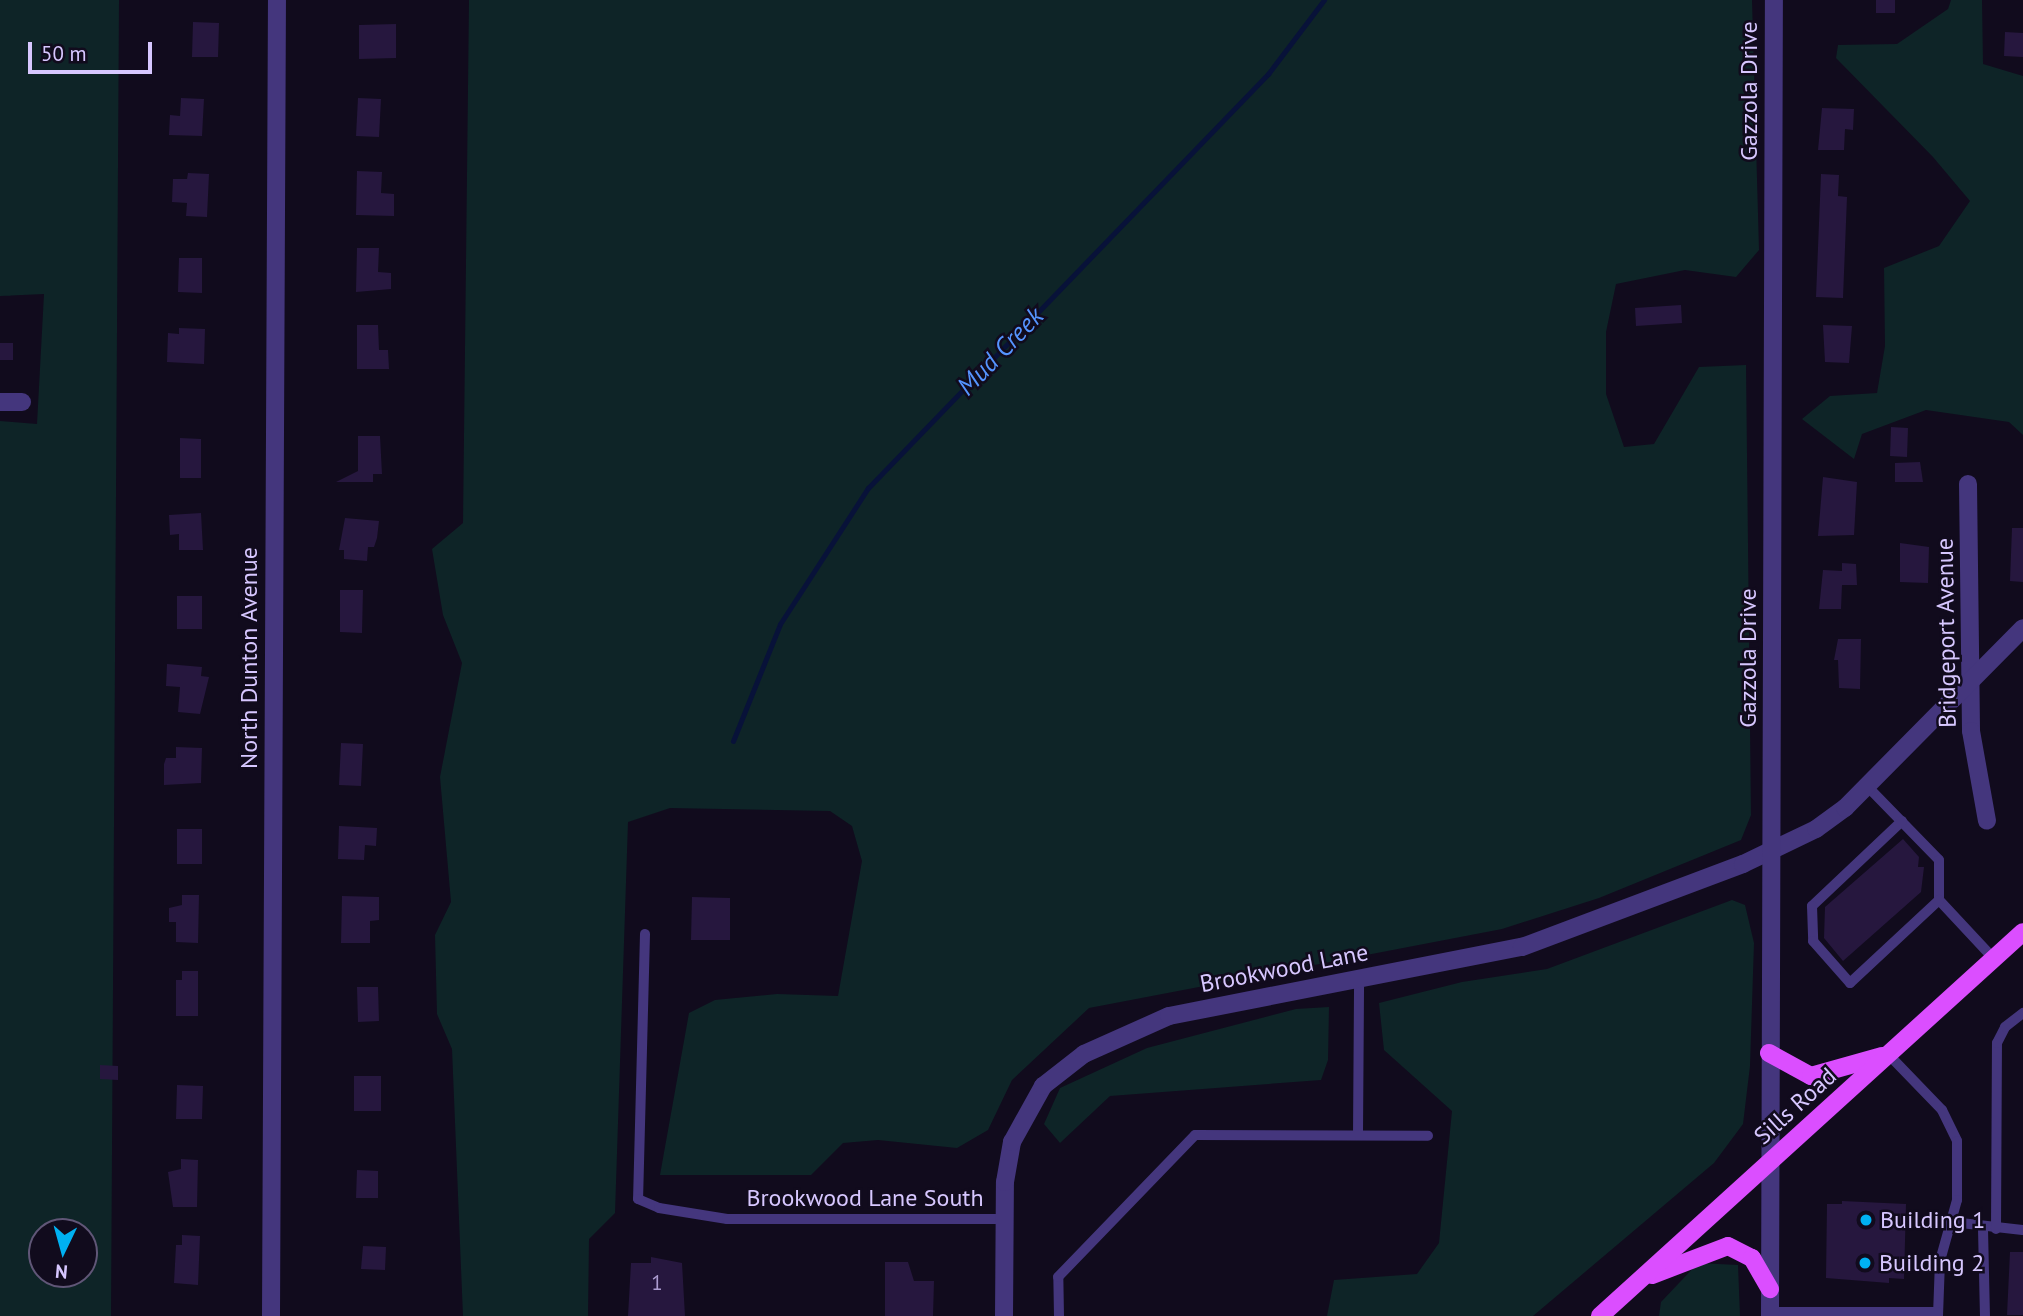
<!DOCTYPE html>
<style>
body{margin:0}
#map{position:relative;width:2023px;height:1316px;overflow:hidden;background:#110b1d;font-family:"PT Sans",sans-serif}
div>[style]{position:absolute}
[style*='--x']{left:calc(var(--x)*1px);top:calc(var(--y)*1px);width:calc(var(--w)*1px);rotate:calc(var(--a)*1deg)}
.green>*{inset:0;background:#0e2427}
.stream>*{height:5px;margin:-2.5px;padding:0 2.5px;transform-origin:2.5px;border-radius:2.5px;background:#081239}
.building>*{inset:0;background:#26173e}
.service>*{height:10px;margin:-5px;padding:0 5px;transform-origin:5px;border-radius:5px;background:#44367d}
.minor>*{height:18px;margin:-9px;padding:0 9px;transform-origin:9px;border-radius:9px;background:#44367d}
.tertiary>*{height:18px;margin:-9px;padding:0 9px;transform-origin:9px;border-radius:9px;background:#44367d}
.primary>*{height:18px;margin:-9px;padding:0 9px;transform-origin:9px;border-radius:9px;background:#db4eff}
.dots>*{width:19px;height:19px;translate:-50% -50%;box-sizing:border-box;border:4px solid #110b1d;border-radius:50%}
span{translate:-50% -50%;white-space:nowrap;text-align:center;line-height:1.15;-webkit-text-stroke:5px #110b1d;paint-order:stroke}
.number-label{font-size:21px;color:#ab9bcf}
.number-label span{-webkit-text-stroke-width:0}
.street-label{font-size:24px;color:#d7c7ff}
.poi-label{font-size:24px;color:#d7c7ff}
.left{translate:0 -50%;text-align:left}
.water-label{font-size:26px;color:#5594ff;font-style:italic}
.north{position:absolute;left:28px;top:1218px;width:70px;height:70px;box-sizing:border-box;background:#110b1d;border:2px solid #605677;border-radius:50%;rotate:185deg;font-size:19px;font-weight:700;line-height:28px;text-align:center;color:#d7c7ff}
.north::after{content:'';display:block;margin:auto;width:24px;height:32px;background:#00b1f2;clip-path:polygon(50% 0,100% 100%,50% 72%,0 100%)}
.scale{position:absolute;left:28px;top:42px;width:124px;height:32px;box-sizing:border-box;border:4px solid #d7c7ff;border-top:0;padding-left:9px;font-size:21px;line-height:24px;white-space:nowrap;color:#d7c7ff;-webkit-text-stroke:5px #110b1d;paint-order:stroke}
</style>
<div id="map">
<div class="green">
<i style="clip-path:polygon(evenodd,0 0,119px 0,111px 1316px,0 1316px,0 421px,37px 424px,44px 294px,0 296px,0 0,42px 1232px,84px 1232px,84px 1274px,42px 1274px,42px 1232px)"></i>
<i style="clip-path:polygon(469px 0,1752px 0,1759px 250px,1736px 277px,1685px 270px,1616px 284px,1606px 332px,1606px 394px,1624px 447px,1654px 444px,1699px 367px,1746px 365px,1751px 815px,1741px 840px,1599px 898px,1502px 929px,1089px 1008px,1012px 1080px,988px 1130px,957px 1148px,878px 1140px,843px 1143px,811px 1175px,660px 1175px,689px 1013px,715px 1000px,777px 994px,838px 996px,862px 861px,852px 826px,830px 811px,670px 808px,628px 822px,615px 1213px,589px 1239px,588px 1316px,463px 1316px,452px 1049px,437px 1014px,435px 935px,451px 902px,440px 777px,462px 663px,443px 615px,432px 549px,463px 523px)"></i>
<i style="clip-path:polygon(1951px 0,1982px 0,1983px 64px,2023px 76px,2023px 435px,2009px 422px,1926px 410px,1862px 434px,1854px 459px,1802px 419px,1830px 396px,1877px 393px,1885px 346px,1884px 268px,1939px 246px,1970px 201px,1933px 157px,1836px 58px,1838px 45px,1897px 44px,1948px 9px)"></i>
<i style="clip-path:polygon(1732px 900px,1745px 905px,1754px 943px,1750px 1066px,1743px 1124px,1714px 1163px,1533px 1316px,1327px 1316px,1334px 1280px,1417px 1274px,1439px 1243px,1452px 1111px,1384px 1050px,1379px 1003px,1462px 982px,1547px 969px)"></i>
<i style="clip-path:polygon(1329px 1007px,1328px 1060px,1321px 1080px,1110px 1096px,1060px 1143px,1044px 1124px,1060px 1088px,1147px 1048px,1296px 1009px)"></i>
<i style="clip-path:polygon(1698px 1263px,1738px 1265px,1740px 1316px,1659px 1316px,1661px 1302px)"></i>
</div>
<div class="stream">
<i style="--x:733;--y:741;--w:126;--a:-68.1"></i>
<i style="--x:780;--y:624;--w:162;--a:-57.1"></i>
<i style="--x:868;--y:488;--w:576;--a:-45.99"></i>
<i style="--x:1268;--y:74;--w:93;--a:-52.9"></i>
</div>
<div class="building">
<i style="clip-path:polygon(1876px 0,1895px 0,1895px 13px,1876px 13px)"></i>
<i style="clip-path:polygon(193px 22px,219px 23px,218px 57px,192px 57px)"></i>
<i style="clip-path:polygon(396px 24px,396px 58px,359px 59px,359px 25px)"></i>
<i style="clip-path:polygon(2005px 32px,2023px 33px,2023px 57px,2004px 56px)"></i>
<i style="clip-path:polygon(181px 98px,204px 99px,202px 136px,169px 135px,170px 115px,180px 116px)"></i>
<i style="clip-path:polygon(358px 98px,381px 99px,379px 137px,356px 136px)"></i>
<i style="clip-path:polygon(1822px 108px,1854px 109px,1853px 130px,1845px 129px,1844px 150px,1818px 150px)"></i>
<i style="clip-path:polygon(357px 171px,382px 172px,381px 193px,394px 194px,394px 216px,356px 215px)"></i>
<i style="clip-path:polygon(188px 173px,209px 174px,207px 217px,186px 216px,187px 203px,172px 202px,173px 179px,187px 179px)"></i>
<i style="clip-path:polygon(1821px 174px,1839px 175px,1838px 196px,1847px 197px,1843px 298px,1816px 297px)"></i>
<i style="clip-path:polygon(357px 248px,379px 248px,378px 272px,391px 273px,391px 289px,356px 292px)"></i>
<i style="clip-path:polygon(179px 258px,202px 258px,202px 293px,178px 292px)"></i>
<i style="clip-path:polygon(1681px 305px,1682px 323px,1636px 326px,1635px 308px)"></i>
<i style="clip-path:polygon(357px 325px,378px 325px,379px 350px,388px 350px,389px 369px,357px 369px)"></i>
<i style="clip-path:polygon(1823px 325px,1852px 326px,1849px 363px,1825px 362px)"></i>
<i style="clip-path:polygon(179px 328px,205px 329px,204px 364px,167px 362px,168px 333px,179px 334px)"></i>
<i style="clip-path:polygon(0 343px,13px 343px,13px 360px,0 360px)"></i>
<i style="clip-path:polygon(1891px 427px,1908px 428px,1907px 457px,1890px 456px)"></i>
<i style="clip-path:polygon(358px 436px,380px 436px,382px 474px,373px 474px,373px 482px,336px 482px,358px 471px)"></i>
<i style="clip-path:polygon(180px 438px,201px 439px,201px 478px,180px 478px)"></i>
<i style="clip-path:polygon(1920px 462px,1923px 482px,1895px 482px,1895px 463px)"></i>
<i style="clip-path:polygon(1823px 477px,1857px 482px,1854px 535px,1818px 536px)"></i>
<i style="clip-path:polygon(201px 513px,203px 550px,179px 550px,179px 534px,170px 535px,169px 515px)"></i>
<i style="clip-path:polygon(345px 518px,379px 521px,377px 538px,374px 547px,368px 547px,367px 561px,344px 559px,344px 550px,339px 550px)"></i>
<i style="clip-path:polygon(2012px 528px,2023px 528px,2023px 582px,2010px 581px)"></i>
<i style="clip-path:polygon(1900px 543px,1929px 547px,1928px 583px,1900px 582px)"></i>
<i style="clip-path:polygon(1842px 563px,1856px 564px,1857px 585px,1842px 585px,1841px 609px,1819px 609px,1823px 570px,1842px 571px)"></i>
<i style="clip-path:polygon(340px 590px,363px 590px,362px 633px,340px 632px)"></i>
<i style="clip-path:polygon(177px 596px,202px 596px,202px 629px,177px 629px)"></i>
<i style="clip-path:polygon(1838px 639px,1861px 639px,1860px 689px,1839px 688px,1838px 660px,1834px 660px)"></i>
<i style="clip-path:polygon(167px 664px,202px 667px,201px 676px,209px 677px,200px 714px,178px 712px,180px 687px,166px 686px)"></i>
<i style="clip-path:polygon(341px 743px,363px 744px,361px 786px,339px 785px)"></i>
<i style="clip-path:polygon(176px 747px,202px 748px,201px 783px,164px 785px,164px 764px,166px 758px,176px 758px)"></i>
<i style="clip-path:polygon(339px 826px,377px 828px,376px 846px,365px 845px,364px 860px,338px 859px)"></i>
<i style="clip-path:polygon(177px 829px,202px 829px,202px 864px,177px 864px)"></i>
<i style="clip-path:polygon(1903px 839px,1919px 857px,1918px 867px,1924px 867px,1921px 892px,1843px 961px,1824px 938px,1825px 907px)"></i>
<i style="clip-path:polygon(182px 895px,199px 895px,198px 943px,176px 942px,176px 922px,169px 922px,169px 908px,182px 905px)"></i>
<i style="clip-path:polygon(342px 896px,379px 897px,379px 920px,370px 921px,370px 943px,341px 943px)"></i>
<i style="clip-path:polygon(692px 897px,730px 898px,730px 940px,691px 940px)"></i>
<i style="clip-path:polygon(182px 971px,198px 971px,198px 1016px,176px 1016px,176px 980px,182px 980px)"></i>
<i style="clip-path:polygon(357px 987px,378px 987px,379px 1021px,358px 1022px)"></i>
<i style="clip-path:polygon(100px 1065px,118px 1066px,118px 1080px,100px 1079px)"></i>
<i style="clip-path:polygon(354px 1076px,381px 1076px,381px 1111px,354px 1111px)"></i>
<i style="clip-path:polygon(177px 1085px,203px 1086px,202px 1119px,176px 1119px)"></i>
<i style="clip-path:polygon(181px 1159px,198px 1160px,197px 1207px,173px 1207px,168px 1172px,181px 1169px)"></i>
<i style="clip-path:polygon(357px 1170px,378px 1171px,378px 1198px,356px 1198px)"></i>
<i style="clip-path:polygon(1842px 1201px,1906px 1204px,1904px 1279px,1889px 1278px,1889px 1283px,1826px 1278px,1827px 1204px,1842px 1204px)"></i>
<i style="clip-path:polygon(182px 1235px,200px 1236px,198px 1285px,174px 1283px,176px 1245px,182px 1245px)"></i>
<i style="clip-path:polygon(363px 1246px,386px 1247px,385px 1270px,361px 1269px)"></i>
<i style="clip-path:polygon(2010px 1252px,2023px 1252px,2023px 1315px,2007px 1315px)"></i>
<i style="clip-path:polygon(651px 1257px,682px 1263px,685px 1316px,628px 1316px,631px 1263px,651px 1263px)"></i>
<i style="clip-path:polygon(885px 1262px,908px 1262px,914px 1281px,934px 1281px,933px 1316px,885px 1316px)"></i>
</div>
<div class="service">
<i style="--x:1867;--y:786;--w:103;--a:45.8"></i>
<i style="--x:1939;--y:860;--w:40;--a:90"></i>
<i style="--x:1939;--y:900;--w:81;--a:47"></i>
<i style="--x:1902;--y:821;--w:124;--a:136.6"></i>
<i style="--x:1812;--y:906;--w:35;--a:88"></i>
<i style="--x:1813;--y:941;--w:56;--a:48.6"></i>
<i style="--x:1850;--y:983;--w:122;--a:-43"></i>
<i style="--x:645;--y:934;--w:265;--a:91.5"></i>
<i style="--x:638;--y:1199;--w:23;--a:23"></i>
<i style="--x:659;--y:1208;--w:69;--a:9.2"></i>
<i style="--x:727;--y:1219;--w:276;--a:0"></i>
<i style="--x:1888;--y:1054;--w:78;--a:46"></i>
<i style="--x:1942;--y:1110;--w:34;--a:64"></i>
<i style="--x:1957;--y:1141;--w:59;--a:90"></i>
<i style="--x:1957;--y:1200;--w:63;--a:105.6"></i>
<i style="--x:1940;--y:1261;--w:55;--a:92.1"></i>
<i style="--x:1358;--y:1135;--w:157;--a:-89.6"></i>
<i style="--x:1952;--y:1222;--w:71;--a:6.4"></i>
<i style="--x:1983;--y:1229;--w:87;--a:88.7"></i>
<i style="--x:1996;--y:1229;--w:186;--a:-89.7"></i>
<i style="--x:1997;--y:1043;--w:18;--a:-63"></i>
<i style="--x:2005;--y:1027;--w:23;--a:-38"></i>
<i style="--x:1770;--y:1312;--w:168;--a:0"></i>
<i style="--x:1059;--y:1316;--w:39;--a:-91"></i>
<i style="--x:1058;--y:1277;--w:197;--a:-46"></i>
<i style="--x:1195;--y:1135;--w:233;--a:0.2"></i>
</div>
<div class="minor">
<i style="--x:0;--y:402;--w:22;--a:0"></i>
<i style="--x:1968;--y:484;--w:247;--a:89.3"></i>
<i style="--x:1971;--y:731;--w:91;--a:79.9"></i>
<i style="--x:1004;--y:1316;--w:134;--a:-89.6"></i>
<i style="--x:1005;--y:1182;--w:41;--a:-80.1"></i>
<i style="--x:1012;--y:1142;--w:64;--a:-61"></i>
<i style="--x:1043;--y:1086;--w:52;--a:-38"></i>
<i style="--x:1084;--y:1054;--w:93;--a:-24.1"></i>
<i style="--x:1169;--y:1016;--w:360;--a:-11.1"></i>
<i style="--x:1522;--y:947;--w:236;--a:-20.6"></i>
<i style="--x:1743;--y:864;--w:81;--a:-25.6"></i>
<i style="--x:1816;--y:829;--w:36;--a:-36"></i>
<i style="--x:1845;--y:808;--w:253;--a:-45.3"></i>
</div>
<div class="tertiary">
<i style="--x:271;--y:1316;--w:1316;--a:-89.74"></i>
<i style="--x:1770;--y:1316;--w:1316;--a:-89.83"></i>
</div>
<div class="primary">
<i style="--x:1769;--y:1053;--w:48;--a:28.7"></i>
<i style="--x:1811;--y:1076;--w:74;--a:-15.7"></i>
<i style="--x:1652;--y:1275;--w:81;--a:-20.9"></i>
<i style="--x:1728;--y:1246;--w:27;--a:27"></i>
<i style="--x:1752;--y:1258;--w:36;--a:60"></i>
<i style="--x:1600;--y:1316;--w:571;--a:-42.23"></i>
</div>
<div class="dots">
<i style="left:1866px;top:1220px;background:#00b1f2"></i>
<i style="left:1865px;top:1263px;background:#00b1f2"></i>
</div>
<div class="number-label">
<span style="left:657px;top:1283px">1</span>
</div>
<div class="street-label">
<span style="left:1749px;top:91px;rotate:-90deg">Gazzola Drive</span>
<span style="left:1946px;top:633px;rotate:-91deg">Bridgeport Avenue</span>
<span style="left:249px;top:658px;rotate:-90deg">North Dunton Avenue</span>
<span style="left:1748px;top:658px;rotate:-90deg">Gazzola Drive</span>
<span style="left:1284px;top:968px;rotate:-11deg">Brookwood Lane</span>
<span style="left:1795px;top:1106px;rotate:-42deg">Sills Road</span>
<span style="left:865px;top:1198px">Brookwood Lane South</span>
</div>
<div class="poi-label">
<span class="left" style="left:1880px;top:1220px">Building 1</span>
<span class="left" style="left:1879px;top:1263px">Building 2</span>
</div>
<div class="water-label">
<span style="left:1000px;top:351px;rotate:-46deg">Mud Creek</span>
</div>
<div class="north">N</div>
<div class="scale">50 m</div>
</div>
